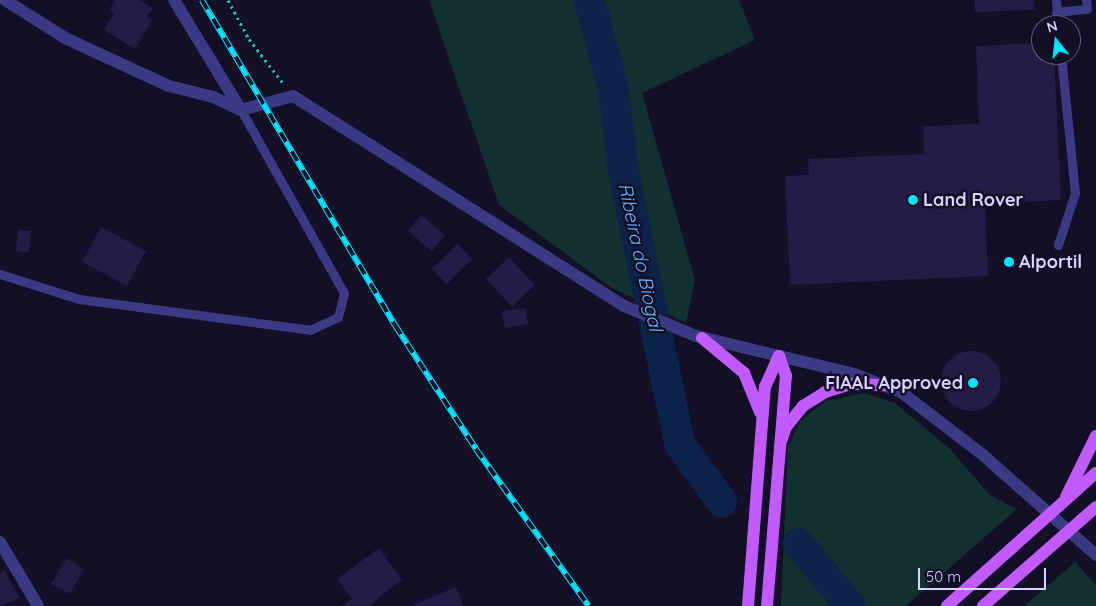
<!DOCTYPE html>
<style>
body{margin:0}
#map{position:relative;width:1096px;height:606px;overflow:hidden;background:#130f26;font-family:Quicksand,sans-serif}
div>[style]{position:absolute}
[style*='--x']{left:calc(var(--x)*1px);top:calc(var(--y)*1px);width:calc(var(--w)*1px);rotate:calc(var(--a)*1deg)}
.green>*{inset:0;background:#12302f}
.river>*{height:31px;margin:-15.5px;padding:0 15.5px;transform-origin:15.5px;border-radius:15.5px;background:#0c2248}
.building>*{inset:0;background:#241b47}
.round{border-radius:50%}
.path>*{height:3px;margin-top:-1.5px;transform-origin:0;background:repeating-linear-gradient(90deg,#2fb8b0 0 2.5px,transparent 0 6.5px)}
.service>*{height:9px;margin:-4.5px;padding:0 4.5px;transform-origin:4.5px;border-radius:4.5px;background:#3d3a85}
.minor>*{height:12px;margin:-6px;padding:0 6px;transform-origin:6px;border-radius:6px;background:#3d3a85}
.primary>*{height:12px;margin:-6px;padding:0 6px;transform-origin:6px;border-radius:6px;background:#c25bff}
.rail>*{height:5.5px;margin-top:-2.75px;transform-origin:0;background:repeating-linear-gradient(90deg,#130f26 0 11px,#00e5ff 0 22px);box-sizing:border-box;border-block:1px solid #00e5ff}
.dots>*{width:14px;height:14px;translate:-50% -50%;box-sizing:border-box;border:2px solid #130f26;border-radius:50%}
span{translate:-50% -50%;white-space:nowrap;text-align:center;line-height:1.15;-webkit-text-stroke:5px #130f26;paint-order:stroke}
.poi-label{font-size:18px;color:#d9d4ff;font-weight:700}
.left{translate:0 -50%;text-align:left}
.right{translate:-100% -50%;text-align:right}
.water-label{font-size:19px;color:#62b6ff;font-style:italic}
.north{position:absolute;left:1031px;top:15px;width:50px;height:50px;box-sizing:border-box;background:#130f26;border:1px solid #625e7d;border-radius:50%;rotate:344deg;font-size:14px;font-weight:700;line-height:20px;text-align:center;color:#d9d4ff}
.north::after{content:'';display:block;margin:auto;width:18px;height:22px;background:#00e5ff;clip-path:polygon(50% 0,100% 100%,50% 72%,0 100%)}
.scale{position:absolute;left:918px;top:568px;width:128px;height:22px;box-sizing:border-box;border:2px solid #d9d4ff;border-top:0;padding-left:6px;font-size:15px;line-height:18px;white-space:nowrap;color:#d9d4ff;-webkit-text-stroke:4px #130f26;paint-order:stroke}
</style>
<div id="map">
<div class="green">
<i style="clip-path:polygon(429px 0,739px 0,755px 40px,642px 93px,695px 280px,686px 323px,612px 288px,499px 205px)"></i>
<i style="clip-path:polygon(864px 393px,895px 403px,949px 448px,990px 495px,1017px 509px,906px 606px,781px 606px,788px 447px,800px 421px,826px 401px)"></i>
<i style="clip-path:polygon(1075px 562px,1096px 585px,1096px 606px,1024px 606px)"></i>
</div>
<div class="river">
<i style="--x:589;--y:0;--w:92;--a:74.9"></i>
<i style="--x:613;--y:89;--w:84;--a:83.1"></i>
<i style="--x:623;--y:172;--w:277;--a:78.3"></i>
<i style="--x:679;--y:443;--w:72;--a:54.1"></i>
<i style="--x:798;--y:543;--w:82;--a:50.5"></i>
</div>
<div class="building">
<i style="clip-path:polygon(115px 0,139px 0,153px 8px,147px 17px,152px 20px,135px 49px,104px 30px,114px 13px,109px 10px)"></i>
<i style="clip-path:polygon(975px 0,1034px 0,1035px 10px,975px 12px)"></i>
<i style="clip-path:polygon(1041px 43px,1041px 55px,1054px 55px,1061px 200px,985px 204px,988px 276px,790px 285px,785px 176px,809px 175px,808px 159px,924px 154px,923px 126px,979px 124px,976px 46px)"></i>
<i style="clip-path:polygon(421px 215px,445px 235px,432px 251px,408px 231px)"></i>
<i style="clip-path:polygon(101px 227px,146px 251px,127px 286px,82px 262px)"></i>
<i style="clip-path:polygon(18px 230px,31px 231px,29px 253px,16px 251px)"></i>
<i style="clip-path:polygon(457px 244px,472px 259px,447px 284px,432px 269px)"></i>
<i style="clip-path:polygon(509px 257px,535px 285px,512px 307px,486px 279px)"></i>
<i style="clip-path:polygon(526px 308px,528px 324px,505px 328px,502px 311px)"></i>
<i class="round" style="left:941px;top:351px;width:60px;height:60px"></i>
<i style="clip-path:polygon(379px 548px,402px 580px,368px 606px,342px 606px,352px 599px,337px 579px)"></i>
<i style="clip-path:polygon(66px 558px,84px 569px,70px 594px,51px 584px)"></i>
<i style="clip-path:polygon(4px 570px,20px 598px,0 606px,0 573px)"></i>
<i style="clip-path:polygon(456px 587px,463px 606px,414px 606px,413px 605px)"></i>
</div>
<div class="path">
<i style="--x:228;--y:0;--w:44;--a:61.7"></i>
<i style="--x:249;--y:39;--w:56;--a:52.3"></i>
</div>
<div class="service">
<i style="--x:1056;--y:0;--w:25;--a:85"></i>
<i style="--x:1056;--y:12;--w:31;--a:-6"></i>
<i style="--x:1087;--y:9;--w:9;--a:-96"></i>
<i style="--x:1058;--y:245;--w:55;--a:-71.9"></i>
<i style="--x:1075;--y:193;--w:139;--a:-95.8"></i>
<i style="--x:0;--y:274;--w:83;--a:17.6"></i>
<i style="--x:79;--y:299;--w:233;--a:7.6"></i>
<i style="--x:310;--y:330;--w:31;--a:-25"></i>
<i style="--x:338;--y:317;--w:25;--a:-76"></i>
<i style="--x:344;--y:293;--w:210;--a:-119.4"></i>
</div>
<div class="minor">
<i style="--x:5;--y:0;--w:71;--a:32.3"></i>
<i style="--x:65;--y:38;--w:115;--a:24.8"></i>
<i style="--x:169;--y:86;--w:45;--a:14"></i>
<i style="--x:213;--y:97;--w:31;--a:25"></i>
<i style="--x:174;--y:0;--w:129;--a:58.7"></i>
<i style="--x:241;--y:110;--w:54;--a:-15.1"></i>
<i style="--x:293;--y:96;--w:392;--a:32.4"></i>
<i style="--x:624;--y:306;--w:78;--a:22.6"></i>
<i style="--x:696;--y:336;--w:163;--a:13.5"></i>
<i style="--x:854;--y:374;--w:50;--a:21"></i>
<i style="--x:901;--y:392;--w:103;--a:37.5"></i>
<i style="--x:983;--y:455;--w:151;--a:41.5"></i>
<i style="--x:0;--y:542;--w:74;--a:59.3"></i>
</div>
<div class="primary">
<i style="--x:702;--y:338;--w:55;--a:39.8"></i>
<i style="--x:744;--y:373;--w:42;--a:67.7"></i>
<i style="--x:782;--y:439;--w:13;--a:-72"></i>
<i style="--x:786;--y:427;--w:27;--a:-51"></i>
<i style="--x:803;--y:406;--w:26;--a:-32"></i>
<i style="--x:825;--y:392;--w:27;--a:-17"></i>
<i style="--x:851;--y:384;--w:34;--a:2"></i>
<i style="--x:1066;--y:497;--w:68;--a:-63.8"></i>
<i style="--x:748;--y:606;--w:220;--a:-85.6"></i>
<i style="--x:765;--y:387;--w:34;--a:-66"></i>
<i style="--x:767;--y:606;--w:231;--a:-85.3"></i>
<i style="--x:786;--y:376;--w:21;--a:-109"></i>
<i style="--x:947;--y:606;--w:200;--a:-41.8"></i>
<i style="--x:983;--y:606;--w:150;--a:-41.2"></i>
</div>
<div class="rail">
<i style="--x:202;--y:0;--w:378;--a:59.3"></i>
<i style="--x:395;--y:325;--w:148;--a:56.8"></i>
<i style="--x:476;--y:449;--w:193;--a:54.3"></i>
</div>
<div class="dots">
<i style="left:913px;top:200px;background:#00e5ff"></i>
<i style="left:1009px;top:262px;background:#00e5ff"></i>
<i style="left:973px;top:383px;background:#00e5ff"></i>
</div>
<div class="poi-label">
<span class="left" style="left:923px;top:200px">Land Rover</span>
<span class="left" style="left:1019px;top:262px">Alportil</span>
<span class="right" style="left:963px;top:383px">FIAAL Approved</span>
</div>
<div class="water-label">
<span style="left:640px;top:257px;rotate:78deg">Ribeira do Biogal</span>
</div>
<div class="north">N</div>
<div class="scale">50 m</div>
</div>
